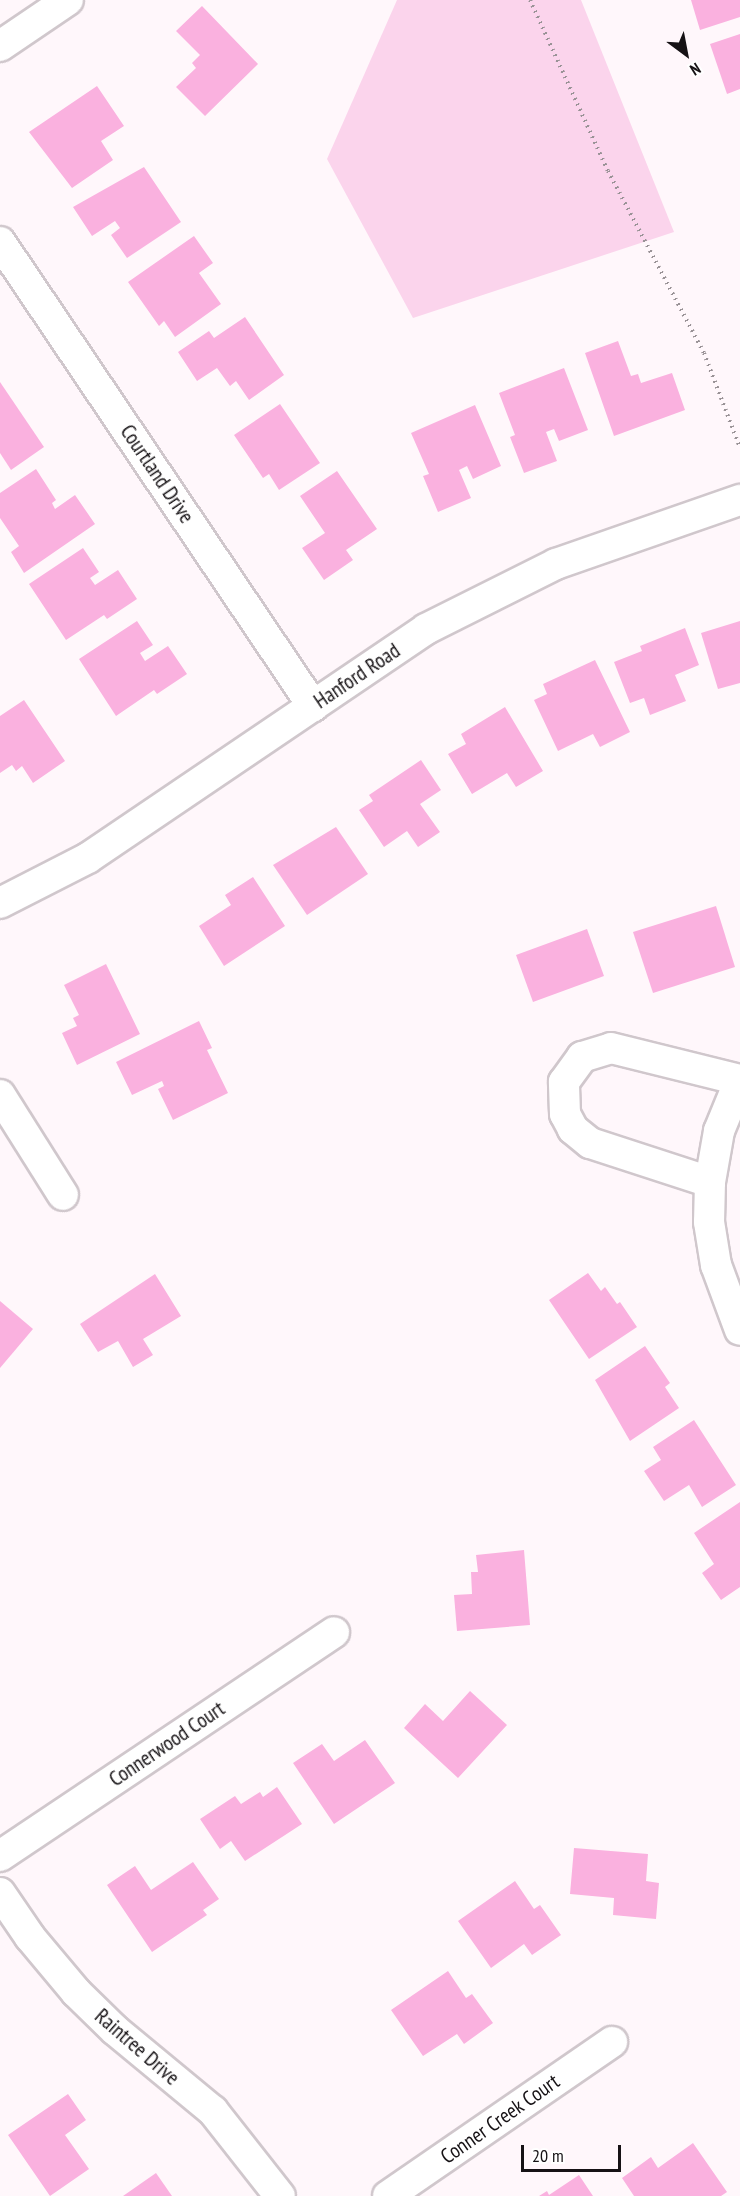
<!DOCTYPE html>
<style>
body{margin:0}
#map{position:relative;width:740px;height:2196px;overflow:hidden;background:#fff7fb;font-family:"PT Sans Narrow",sans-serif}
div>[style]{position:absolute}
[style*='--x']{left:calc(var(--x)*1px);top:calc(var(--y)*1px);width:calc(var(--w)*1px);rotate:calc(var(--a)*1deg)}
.green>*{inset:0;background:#fbd4ec}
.building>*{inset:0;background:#fab1df}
.path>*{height:4px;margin-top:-2px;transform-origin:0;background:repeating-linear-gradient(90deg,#999296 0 1.5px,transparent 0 6px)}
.roads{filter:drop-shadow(2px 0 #d0c7cc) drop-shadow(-2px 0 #d0c7cc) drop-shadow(0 2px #d0c7cc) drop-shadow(0 -2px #d0c7cc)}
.minor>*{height:30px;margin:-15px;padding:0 15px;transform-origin:15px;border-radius:15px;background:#fff}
span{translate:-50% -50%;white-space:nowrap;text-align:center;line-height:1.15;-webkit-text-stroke:4.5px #fff;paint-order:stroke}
.street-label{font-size:21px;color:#161215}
.north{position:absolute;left:656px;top:24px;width:60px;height:60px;-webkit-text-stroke:4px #fff;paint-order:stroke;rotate:148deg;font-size:16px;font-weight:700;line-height:24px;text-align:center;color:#161215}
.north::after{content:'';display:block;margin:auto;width:21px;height:27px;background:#161215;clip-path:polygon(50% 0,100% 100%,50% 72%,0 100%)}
.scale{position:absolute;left:521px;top:2145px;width:100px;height:27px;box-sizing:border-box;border:3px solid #161215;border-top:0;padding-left:8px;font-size:18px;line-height:21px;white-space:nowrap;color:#161215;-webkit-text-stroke:4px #fff;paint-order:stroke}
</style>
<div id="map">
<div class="green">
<i style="clip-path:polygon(397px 0,581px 0,674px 232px,413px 318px,327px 159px)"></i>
</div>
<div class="building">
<i style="clip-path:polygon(691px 0,740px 0,740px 17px,700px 30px)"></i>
<i style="clip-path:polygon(202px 6px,258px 64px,205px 116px,176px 87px,196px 68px,192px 63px,200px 55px,176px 31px)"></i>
<i style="clip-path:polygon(740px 34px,740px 89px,727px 94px,710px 44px)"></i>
<i style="clip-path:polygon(97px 86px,124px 126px,101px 141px,113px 160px,72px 188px,29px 132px)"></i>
<i style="clip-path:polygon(144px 167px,181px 222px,127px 258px,111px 235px,120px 228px,115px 221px,92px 236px,73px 207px)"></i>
<i style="clip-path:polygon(194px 236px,213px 263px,199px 273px,221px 304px,175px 337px,164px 321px,159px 326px,128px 282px)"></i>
<i style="clip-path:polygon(245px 317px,284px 375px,249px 400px,236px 381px,230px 386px,217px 368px,197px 381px,178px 352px,209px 331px,214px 338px)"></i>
<i style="clip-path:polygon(618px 341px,631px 376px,638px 374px,641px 383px,672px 373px,685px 410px,614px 436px,585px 353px)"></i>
<i style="clip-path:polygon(564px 368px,588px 430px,559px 441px,554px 429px,546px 432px,557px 461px,524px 473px,510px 437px,515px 435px,499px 393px)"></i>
<i style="clip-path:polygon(0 382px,44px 447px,11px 470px,0 453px)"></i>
<i style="clip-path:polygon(280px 404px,320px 463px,279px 490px,269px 474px,263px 478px,234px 435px)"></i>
<i style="clip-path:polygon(475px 405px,501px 466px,473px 479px,467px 466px,459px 470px,471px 498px,438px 512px,423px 476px,429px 474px,411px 433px)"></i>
<i style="clip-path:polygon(36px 469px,56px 500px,52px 503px,55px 509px,75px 495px,95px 524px,24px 573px,11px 552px,19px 546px,0 518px,0 493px)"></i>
<i style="clip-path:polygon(337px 471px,377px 529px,346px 550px,353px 560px,324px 580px,302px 548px,325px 533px,300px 496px)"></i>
<i style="clip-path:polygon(83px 548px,99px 572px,90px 578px,95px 585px,118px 570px,137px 599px,107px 619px,104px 615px,66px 640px,29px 584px)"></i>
<i style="clip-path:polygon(137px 621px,153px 645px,140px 653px,145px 661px,168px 646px,187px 674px,157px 694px,154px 690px,116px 716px,79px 659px)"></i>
<i style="clip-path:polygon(740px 621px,740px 683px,718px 689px,701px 633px)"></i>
<i style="clip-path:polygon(685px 628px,699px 665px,675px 675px,686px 701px,650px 715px,644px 698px,630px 703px,614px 662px,642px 651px,640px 646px)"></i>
<i style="clip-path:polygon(595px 660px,630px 732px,600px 747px,593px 734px,558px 751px,534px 700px,547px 694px,543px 684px)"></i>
<i style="clip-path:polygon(24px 700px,65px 761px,33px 783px,22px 766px,16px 771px,12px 765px,0 773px,0 716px)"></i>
<i style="clip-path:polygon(505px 707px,543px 771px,516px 787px,507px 773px,472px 794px,448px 754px,466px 744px,461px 734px)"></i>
<i style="clip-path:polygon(421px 760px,441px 790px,420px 804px,440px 832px,418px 847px,407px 831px,384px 847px,359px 810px,373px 801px,369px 795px)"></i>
<i style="clip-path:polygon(336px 827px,368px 874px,307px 915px,273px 865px)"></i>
<i style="clip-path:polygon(253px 877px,285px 926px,224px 966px,199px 926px,231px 905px,225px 895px)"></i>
<i style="clip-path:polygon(716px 906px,735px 967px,653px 993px,633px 932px)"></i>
<i style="clip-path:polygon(587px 929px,604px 976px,533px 1002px,516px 955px)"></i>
<i style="clip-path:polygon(106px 964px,140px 1034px,77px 1065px,62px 1033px,77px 1026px,73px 1018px,79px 1015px,64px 985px)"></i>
<i style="clip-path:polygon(199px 1021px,212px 1048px,207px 1050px,228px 1093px,173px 1120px,158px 1089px,164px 1086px,162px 1081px,132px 1095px,116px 1062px)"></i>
<i style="clip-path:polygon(588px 1273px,601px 1291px,605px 1287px,617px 1304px,620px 1302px,637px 1327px,589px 1359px,549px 1300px)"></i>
<i style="clip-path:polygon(155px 1274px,181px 1316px,143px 1339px,153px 1355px,133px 1367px,118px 1341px,98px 1352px,80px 1324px)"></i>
<i style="clip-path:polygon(0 1301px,33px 1329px,0 1368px)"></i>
<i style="clip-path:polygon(645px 1346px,670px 1383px,665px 1387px,679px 1408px,630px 1441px,595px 1380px)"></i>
<i style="clip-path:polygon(694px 1420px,736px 1485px,702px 1507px,689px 1485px,664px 1501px,644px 1471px,661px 1460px,653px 1447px)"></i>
<i style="clip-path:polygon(740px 1502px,740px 1587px,721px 1600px,702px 1573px,714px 1564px,694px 1533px)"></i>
<i style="clip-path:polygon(524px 1550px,530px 1625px,457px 1631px,454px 1595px,472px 1594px,471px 1572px,478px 1572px,476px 1555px)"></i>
<i style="clip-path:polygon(470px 1691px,507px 1725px,458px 1778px,404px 1728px,425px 1704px,443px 1721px)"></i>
<i style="clip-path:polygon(365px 1740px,395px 1783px,334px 1824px,293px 1763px,322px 1744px,334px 1761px)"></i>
<i style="clip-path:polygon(277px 1787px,302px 1824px,245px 1861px,231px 1841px,220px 1849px,200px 1819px,235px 1796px,241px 1804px,260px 1792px,263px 1797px)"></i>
<i style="clip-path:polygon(574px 1848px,648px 1854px,646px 1881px,659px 1883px,656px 1919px,613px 1915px,614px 1898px,570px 1894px)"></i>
<i style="clip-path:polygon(193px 1862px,219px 1899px,203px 1910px,207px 1915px,152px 1952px,107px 1885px,135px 1866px,151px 1890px)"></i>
<i style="clip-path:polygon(515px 1881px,534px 1909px,540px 1905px,561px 1935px,532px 1955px,524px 1944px,491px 1968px,458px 1921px)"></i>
<i style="clip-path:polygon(448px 1971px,466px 1998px,472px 1994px,493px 2023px,464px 2044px,457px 2034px,423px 2056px,391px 2010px)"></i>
<i style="clip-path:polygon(68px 2094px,86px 2120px,65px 2135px,89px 2169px,50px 2196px,8px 2135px)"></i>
<i style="clip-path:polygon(693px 2143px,727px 2192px,721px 2196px,634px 2196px,622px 2178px,651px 2157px,658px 2168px)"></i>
<i style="clip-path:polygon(156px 2173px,172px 2196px,123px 2196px)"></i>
<i style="clip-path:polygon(579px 2175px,593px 2196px,539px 2196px,547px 2191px,549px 2195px)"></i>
</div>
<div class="path">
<i style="--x:530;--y:0;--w:188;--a:65.5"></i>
<i style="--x:608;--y:171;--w:206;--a:62.2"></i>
<i style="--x:704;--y:353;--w:102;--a:69.2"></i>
</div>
<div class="roads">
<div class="minor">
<i style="--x:0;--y:46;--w:82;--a:-34.1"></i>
<i style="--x:0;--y:242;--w:560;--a:56"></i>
<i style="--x:0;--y:903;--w:99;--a:-27.1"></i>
<i style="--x:88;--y:858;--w:408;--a:-34.1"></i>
<i style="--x:426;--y:629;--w:145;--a:-26.6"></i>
<i style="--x:556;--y:564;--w:195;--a:-19.2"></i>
<i style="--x:740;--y:1080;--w:55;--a:112.4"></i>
<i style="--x:719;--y:1131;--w:52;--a:100"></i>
<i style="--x:710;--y:1182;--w:40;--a:91.4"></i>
<i style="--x:709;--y:1222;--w:44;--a:80.8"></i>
<i style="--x:716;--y:1265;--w:69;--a:69.7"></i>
<i style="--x:0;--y:1095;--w:118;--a:57.8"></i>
<i style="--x:710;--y:1182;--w:126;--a:-162"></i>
<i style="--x:590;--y:1143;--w:22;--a:-141"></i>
<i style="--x:573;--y:1129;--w:17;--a:-118"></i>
<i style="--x:565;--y:1114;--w:32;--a:-92"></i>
<i style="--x:564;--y:1082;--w:31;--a:-54"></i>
<i style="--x:582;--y:1057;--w:30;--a:-17"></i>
<i style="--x:611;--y:1048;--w:133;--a:13.9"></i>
<i style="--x:0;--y:1856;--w:402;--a:-33.8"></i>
<i style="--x:0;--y:1893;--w:53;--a:55.7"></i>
<i style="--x:30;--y:1937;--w:72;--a:50.1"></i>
<i style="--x:76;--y:1992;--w:54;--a:44.3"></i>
<i style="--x:115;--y:2030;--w:127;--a:39.6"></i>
<i style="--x:213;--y:2111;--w:108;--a:51.8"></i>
<i style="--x:388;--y:2196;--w:272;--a:-34.5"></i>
</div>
</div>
<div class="street-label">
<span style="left:157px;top:474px;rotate:56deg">Courtland Drive</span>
<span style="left:357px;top:676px;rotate:-34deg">Hanford Road</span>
<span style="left:167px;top:1744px;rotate:-34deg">Connerwood Court</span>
<span style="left:137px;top:2047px;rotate:41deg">Raintree Drive</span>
<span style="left:500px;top:2119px;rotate:-35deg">Conner Creek Court</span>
</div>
<div class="north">N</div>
<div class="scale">20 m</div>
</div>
